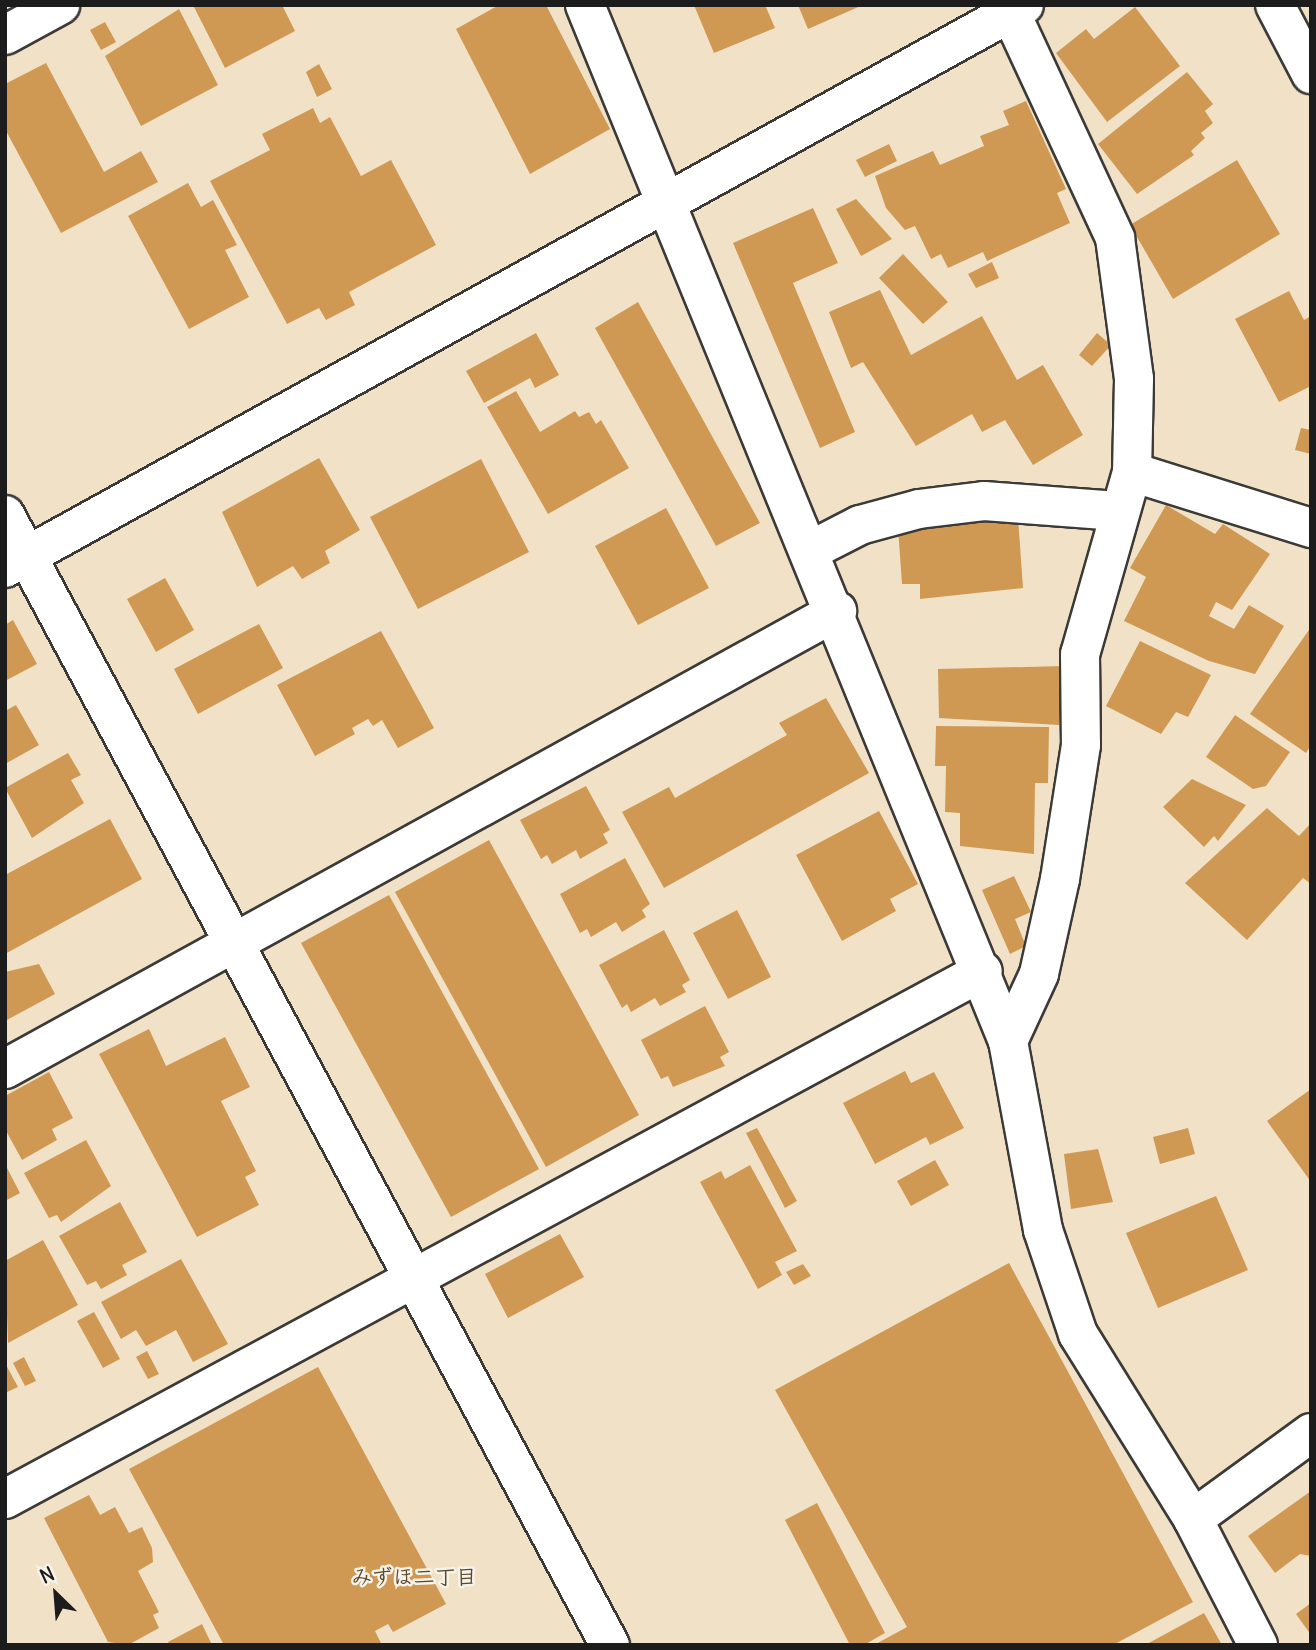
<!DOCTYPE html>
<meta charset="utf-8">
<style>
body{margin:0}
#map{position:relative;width:1316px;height:1650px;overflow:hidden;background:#f1e2c7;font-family:Delius,"Klee One",sans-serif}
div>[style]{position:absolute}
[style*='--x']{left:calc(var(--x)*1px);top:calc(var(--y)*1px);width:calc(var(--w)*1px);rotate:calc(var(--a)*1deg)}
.building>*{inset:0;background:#d09953}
.roads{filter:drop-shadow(2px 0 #3c3a36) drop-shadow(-2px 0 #3c3a36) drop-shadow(0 2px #3c3a36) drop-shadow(0 -2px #3c3a36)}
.minor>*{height:38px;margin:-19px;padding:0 19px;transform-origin:19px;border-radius:19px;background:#fff}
span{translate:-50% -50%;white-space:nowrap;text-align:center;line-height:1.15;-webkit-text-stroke:5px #f7f3e8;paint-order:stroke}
.neighbourhood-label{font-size:21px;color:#5b482f;font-weight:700}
.frame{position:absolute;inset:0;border:7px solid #1c1c1c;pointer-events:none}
.north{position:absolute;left:21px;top:1559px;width:70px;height:70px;-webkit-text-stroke:5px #f7f3e8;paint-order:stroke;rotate:335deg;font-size:19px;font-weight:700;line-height:28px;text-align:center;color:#1c1c1c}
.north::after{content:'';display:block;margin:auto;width:24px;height:32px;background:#1c1c1c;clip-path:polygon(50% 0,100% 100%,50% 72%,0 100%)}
</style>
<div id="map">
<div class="building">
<i style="clip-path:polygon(193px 5px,282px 5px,295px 31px,225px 68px)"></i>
<i style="clip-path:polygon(499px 5px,546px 5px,610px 129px,530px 174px,456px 29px)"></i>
<i style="clip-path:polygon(694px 5px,765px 5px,775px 28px,714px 53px)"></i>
<i style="clip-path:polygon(798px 5px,863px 5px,808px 29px)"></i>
<i style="clip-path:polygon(1135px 7px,1180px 66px,1107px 122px,1056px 53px,1086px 29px,1094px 39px)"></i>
<i style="clip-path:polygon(179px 9px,218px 85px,141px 126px,105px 56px)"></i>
<i style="clip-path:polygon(105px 22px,116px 42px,101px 50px,90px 30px)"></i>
<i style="clip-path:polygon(46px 63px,104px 172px,141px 151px,158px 182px,61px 233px,5px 129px,5px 84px)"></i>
<i style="clip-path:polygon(319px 64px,332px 89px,317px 97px,306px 72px)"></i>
<i style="clip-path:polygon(1187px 72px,1213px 104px,1205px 111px,1213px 123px,1201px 133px,1205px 138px,1191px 151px,1194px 155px,1137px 194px,1098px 144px)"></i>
<i style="clip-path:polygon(1026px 101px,1066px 189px,1057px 193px,1070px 223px,987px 261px,983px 252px,948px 268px,941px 254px,931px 259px,915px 226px,905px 230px,886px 208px,875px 176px,933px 151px,940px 165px,984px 146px,980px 136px,1009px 125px,1003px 111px)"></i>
<i style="clip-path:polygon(313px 108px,320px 123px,330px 117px,361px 176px,391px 160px,436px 245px,349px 292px,355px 305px,326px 320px,319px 308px,287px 324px,210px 181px,270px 150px,262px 134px)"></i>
<i style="clip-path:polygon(889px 144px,897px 161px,865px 177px,856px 160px)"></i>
<i style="clip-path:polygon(1237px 160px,1280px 234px,1173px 299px,1130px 225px)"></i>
<i style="clip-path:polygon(188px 183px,201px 207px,213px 200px,237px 245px,225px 250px,249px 297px,189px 329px,128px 216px)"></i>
<i style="clip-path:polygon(856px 199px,892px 239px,861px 256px,836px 209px)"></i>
<i style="clip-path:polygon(813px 208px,838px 263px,793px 283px,855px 432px,820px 448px,733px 243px)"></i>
<i style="clip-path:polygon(903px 254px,948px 302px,923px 324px,879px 278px)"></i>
<i style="clip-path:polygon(992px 262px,999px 278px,976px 288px,968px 274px)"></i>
<i style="clip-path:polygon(880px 290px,911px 355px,982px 316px,1017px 380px,1043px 365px,1083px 435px,1033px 465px,1005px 420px,982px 432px,972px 414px,916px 446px,863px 362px,851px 368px,829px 312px)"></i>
<i style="clip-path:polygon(1289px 291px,1304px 320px,1311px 316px,1311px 386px,1279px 402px,1235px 319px)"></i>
<i style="clip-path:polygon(638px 302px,760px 523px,716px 546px,595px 328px)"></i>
<i style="clip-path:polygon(536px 333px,559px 375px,535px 388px,530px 378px,484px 403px,466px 371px)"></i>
<i style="clip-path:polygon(1097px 333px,1111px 345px,1092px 366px,1079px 355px)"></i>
<i style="clip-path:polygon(516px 391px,540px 432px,575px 411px,579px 417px,589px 412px,596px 424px,601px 420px,629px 468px,548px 514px,487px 407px)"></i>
<i style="clip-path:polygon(1301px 428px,1311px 430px,1311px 454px,1295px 450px)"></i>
<i style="clip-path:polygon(319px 458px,360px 530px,325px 551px,330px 563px,302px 579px,293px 566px,257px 587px,222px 512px)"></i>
<i style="clip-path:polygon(481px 459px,529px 552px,418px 609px,370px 517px)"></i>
<i style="clip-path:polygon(1166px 505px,1215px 534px,1223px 524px,1270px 554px,1232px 610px,1216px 602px,1209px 616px,1234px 629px,1249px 605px,1284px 626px,1255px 674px,1209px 661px,1124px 621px,1146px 577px,1130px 568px)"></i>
<i style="clip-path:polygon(666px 508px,709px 588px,638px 625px,595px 546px)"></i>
<i style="clip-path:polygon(1018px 517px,1023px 588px,920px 599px,920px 584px,902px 584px,898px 528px)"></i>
<i style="clip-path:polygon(165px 578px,194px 630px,156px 652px,127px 599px)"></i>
<i style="clip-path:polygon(13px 620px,37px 664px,5px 681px,5px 625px)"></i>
<i style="clip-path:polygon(259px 624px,283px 668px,198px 714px,174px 669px)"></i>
<i style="clip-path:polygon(1311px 627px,1311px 745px,1306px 753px,1250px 714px)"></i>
<i style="clip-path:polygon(381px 631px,434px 728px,398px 748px,382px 720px,373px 726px,368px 719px,352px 728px,355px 734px,315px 756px,277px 685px)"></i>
<i style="clip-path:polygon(1140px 641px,1211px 675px,1188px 717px,1176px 712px,1161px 734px,1106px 706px)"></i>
<i style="clip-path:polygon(1064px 666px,1059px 725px,939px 718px,938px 669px)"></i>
<i style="clip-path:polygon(826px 698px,869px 773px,664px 888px,622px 812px,669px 787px,675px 798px,787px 735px,779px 723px)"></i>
<i style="clip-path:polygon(16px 705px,39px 745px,5px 764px,5px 711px)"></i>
<i style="clip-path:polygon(1235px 715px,1290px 752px,1266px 786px,1253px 789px,1206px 757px)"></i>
<i style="clip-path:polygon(936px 726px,1049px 727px,1048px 783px,1035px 783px,1034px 854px,960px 846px,960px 813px,945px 812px,946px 766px,935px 766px)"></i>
<i style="clip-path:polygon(68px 753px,81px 775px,71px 780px,84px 803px,32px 838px,5px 788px)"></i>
<i style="clip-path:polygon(1192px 779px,1246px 805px,1218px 841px,1214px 836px,1204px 847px,1163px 807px)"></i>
<i style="clip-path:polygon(586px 786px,610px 830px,603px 834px,608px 843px,580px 859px,576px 850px,552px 864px,547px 855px,541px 859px,520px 820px)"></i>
<i style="clip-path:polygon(1267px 808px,1299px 836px,1311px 823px,1311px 884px,1303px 878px,1247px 940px,1185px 883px)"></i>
<i style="clip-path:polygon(879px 811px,918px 884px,890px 899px,896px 911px,842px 941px,796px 855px)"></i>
<i style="clip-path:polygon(110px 819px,142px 879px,5px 954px,5px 875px)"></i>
<i style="clip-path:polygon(489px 840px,639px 1115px,546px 1167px,395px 892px)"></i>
<i style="clip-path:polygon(625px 858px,650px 904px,642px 910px,646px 917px,622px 932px,616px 922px,591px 937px,587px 929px,580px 933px,560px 894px)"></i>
<i style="clip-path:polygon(1014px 876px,1031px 912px,1015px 919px,1026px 946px,1010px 954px,982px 890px)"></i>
<i style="clip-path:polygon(389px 895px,539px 1169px,451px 1217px,301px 943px)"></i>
<i style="clip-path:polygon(737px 910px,771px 977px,728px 999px,693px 933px)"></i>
<i style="clip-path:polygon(664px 930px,690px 980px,682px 985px,686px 992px,660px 1006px,655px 998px,631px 1012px,627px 1004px,622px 1008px,599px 965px)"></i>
<i style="clip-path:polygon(39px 964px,55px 994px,5px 1021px,5px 972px)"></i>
<i style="clip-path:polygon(705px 1006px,729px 1052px,720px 1057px,725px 1066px,673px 1087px,668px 1076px,661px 1079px,641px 1040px)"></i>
<i style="clip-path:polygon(149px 1029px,166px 1066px,225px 1037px,250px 1087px,221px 1101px,256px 1171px,245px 1177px,259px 1205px,197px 1237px,99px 1054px)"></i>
<i style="clip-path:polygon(905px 1071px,911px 1083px,934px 1072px,964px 1128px,930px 1145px,926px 1137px,875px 1164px,843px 1103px)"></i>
<i style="clip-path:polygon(49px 1072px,73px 1118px,52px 1129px,57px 1140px,22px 1160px,5px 1129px,5px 1096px)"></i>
<i style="clip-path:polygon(1311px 1089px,1311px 1182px,1267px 1121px)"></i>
<i style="clip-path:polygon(757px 1128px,797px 1201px,785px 1208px,746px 1133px)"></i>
<i style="clip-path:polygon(1188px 1128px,1195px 1154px,1160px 1164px,1153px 1137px)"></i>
<i style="clip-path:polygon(86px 1140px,111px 1186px,61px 1222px,57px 1215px,49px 1218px,24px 1173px)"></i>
<i style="clip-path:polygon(1098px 1149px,1113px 1202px,1071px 1209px,1064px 1154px)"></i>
<i style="clip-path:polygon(935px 1160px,949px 1185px,911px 1206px,897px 1181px)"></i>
<i style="clip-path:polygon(5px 1164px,20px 1193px,5px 1201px)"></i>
<i style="clip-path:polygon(750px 1165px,797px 1251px,775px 1262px,782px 1275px,758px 1289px,700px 1182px,721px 1171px,725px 1179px)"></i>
<i style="clip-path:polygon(1216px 1196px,1248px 1270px,1158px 1308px,1126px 1233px)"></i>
<i style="clip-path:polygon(120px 1202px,147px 1252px,122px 1265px,127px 1275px,101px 1289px,96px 1281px,87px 1285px,59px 1236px)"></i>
<i style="clip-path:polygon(560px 1234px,584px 1277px,508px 1318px,485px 1274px)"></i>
<i style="clip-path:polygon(43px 1240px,78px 1305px,8px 1343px,5px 1261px)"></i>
<i style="clip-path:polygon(181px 1259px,228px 1344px,193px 1362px,176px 1330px,146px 1346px,136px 1330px,121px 1339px,101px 1302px)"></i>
<i style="clip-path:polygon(1009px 1263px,1193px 1602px,1113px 1645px,874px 1645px,907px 1627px,775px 1390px)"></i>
<i style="clip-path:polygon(803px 1264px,811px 1276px,794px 1285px,786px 1272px)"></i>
<i style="clip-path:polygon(94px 1312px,120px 1359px,103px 1368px,77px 1321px)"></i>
<i style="clip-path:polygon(147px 1351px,159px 1374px,148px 1379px,136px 1357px)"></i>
<i style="clip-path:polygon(24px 1357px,36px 1381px,25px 1386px,13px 1363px)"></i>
<i style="clip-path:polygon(5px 1363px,18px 1387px,5px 1393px)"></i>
<i style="clip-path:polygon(318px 1367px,446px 1604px,393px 1632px,388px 1624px,375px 1631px,382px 1645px,224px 1645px,129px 1469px)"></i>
<i style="clip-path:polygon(1311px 1491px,1311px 1556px,1300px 1554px,1275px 1573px,1248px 1536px)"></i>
<i style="clip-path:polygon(89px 1495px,100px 1515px,115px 1507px,129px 1533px,142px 1527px,152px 1548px,153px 1562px,138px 1571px,159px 1612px,153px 1615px,159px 1628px,128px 1645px,108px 1642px,44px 1518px)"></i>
<i style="clip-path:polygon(817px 1503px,885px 1633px,864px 1645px,850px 1645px,785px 1520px)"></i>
<i style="clip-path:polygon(1311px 1603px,1311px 1635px,1296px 1614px)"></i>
<i style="clip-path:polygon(1204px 1613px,1222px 1645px,1145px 1645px)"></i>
<i style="clip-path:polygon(202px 1624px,212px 1645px,170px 1645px,168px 1642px)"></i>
</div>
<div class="roads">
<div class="minor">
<i style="--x:585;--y:5;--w:1119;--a:67.79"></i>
<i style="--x:1007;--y:5;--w:257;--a:65.1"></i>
<i style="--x:1115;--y:238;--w:142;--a:82.3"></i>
<i style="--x:1134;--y:379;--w:93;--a:91.2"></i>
<i style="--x:1132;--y:472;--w:189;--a:105.9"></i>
<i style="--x:1080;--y:654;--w:91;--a:89.4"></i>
<i style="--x:1081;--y:745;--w:136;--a:98.9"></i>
<i style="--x:1060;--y:879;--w:97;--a:102.5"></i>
<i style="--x:1039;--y:974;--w:74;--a:114.8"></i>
<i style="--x:1008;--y:1041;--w:192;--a:79.5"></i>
<i style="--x:1043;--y:1230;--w:110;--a:71.4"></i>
<i style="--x:1078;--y:1334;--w:218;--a:58.1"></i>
<i style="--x:1193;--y:1519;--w:142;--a:62.7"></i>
<i style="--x:1275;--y:5;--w:78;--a:62.4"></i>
<i style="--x:5;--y:35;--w:63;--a:-28.6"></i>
<i style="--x:1132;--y:472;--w:188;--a:17.4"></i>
<i style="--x:5;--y:515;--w:1282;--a:61.84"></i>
<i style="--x:811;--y:550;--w:55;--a:-27"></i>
<i style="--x:860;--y:525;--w:61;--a:-15.2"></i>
<i style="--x:919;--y:509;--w:65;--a:-7"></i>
<i style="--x:984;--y:501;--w:134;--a:4.3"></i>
<i style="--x:5;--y:568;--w:1164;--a:-28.92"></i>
<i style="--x:5;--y:1069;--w:950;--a:-28.83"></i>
<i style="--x:5;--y:1499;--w:1111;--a:-28.36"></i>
<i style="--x:1193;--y:1519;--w:146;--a:-36.1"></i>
</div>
</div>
<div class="neighbourhood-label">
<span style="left:414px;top:1577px">みずほ二丁目</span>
</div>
<div class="frame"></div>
<div class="north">N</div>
</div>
